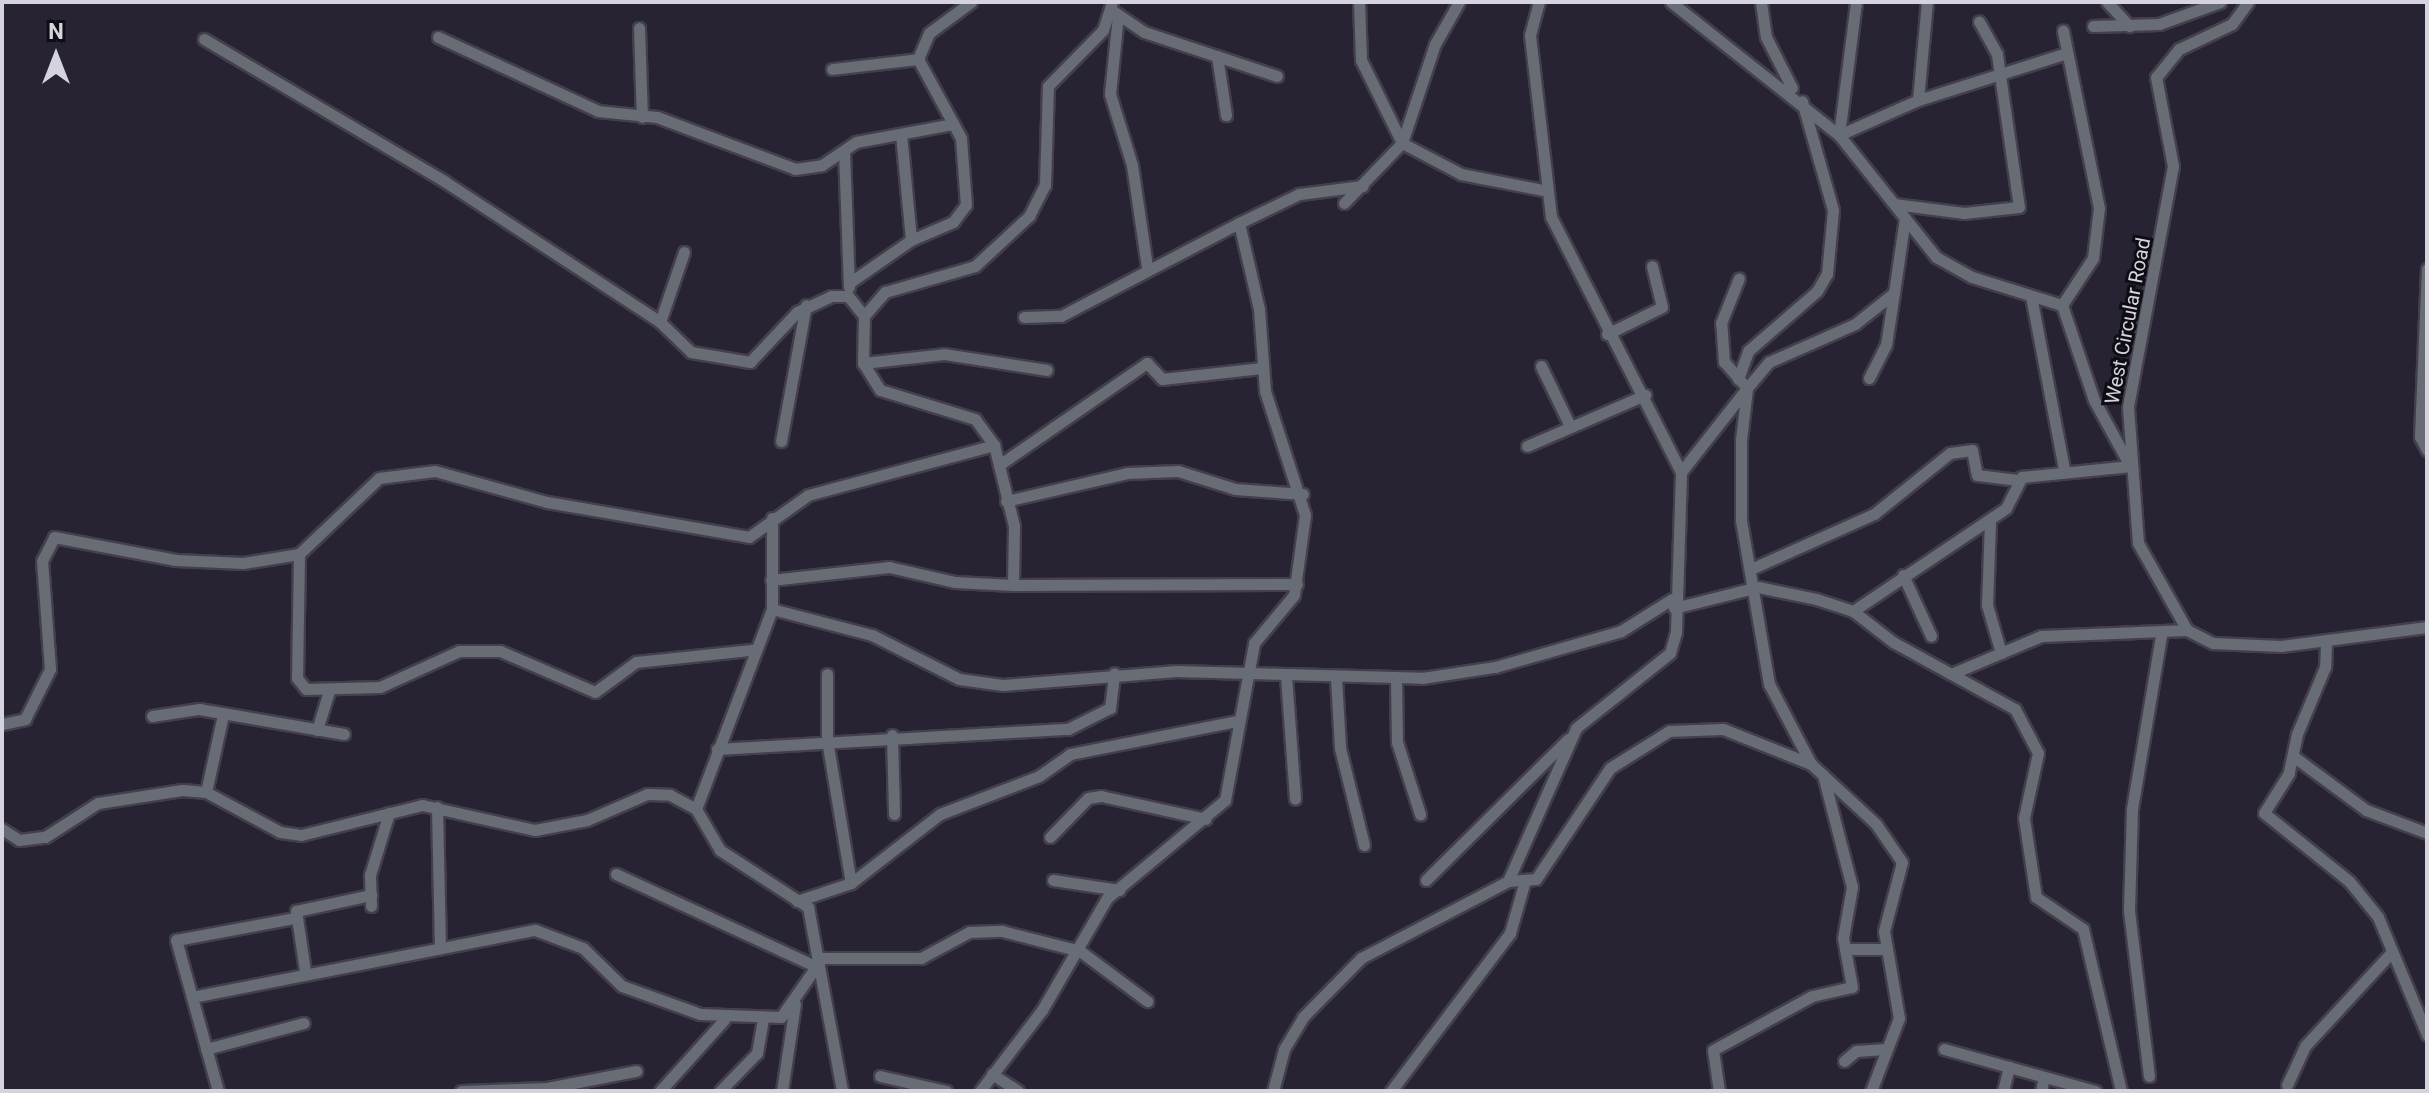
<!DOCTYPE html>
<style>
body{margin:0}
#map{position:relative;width:2429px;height:1093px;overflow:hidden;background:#272332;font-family:Roboto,sans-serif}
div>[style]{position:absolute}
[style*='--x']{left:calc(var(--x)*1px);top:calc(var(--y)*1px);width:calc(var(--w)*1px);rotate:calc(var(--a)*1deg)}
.roads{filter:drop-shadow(2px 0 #433f4d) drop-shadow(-2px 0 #433f4d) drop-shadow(0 2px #433f4d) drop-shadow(0 -2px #433f4d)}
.minor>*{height:11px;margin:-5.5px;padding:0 5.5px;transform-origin:5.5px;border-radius:5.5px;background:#686c74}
span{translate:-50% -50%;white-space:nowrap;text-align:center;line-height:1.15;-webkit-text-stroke:6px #0f0d14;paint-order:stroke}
.street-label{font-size:20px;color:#d5d3dd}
.frame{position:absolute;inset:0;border:4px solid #d5d3dd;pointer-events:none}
.north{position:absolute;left:16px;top:16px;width:80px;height:80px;-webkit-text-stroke:6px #0f0d14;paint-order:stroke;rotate:0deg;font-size:22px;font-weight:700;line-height:32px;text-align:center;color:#d5d3dd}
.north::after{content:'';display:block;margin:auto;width:28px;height:36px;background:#d5d3dd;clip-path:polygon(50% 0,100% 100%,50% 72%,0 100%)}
</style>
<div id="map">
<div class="roads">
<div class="minor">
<i style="--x:1359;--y:2;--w:58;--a:88"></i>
<i style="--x:1361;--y:60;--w:93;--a:63.7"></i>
<i style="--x:1402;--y:143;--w:67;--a:27.7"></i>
<i style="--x:1461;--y:174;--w:84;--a:11"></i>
<i style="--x:1671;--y:2;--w:214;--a:38.4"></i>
<i style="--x:1839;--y:135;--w:156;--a:51.5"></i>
<i style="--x:1936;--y:257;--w:41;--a:29.1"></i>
<i style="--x:1972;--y:277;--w:94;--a:17.3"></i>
<i style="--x:2062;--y:305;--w:100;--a:71.4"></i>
<i style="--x:2094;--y:400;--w:71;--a:61.3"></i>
<i style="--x:1761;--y:2;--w:35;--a:82"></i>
<i style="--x:1766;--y:37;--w:57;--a:63"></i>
<i style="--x:2107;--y:2;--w:33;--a:47"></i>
<i style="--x:2248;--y:2;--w:27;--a:126"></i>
<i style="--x:2232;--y:24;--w:59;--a:154.7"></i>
<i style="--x:2179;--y:49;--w:36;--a:129"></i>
<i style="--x:2156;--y:77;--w:91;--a:79.2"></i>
<i style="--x:2173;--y:166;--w:245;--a:100.6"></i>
<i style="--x:2128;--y:407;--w:136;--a:85.8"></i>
<i style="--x:2138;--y:543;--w:100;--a:60.6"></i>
<i style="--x:2187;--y:630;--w:29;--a:27"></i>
<i style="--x:2213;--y:643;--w:68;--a:2.5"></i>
<i style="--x:2281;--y:646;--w:147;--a:-7.4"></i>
<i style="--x:1113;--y:11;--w:37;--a:34"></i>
<i style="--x:1144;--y:32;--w:140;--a:18.3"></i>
<i style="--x:1118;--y:15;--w:79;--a:95.8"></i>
<i style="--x:1110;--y:94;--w:74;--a:72.8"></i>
<i style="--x:1132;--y:165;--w:102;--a:81.6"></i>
<i style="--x:2093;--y:26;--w:66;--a:-1.7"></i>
<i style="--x:2159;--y:24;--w:65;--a:-19.8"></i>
<i style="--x:639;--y:28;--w:89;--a:88.1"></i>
<i style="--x:438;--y:37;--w:176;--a:24.8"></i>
<i style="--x:598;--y:111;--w:59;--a:5.8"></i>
<i style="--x:657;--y:117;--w:147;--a:20.6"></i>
<i style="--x:795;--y:169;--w:27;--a:-8"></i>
<i style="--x:822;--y:165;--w:41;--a:-34.1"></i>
<i style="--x:856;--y:142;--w:99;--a:-10.5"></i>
<i style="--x:204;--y:39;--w:279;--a:30.6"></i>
<i style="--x:444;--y:181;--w:258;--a:33.1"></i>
<i style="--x:660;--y:322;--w:43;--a:44.1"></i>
<i style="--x:691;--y:352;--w:60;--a:9.6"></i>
<i style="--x:750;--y:362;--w:69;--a:-46.8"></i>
<i style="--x:797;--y:312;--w:38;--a:-25"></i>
<i style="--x:831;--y:296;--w:17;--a:0"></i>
<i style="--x:848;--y:296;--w:26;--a:51"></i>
<i style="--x:1217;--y:56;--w:60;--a:81.3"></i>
<i style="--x:832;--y:69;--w:87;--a:-6.6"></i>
<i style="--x:1918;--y:100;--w:98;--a:-84.8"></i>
<i style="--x:901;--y:134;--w:106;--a:84.6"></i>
<i style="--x:1839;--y:135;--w:86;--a:-23.9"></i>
<i style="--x:1918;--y:100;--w:153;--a:-17.5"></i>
<i style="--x:1839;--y:135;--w:134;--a:-82.7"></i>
<i style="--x:844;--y:151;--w:136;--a:87.9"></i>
<i style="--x:1344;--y:203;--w:83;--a:-46"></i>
<i style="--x:1402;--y:143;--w:104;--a:-71.6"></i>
<i style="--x:1435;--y:44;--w:48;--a:-60.3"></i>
<i style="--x:1894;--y:204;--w:71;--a:7.3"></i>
<i style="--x:1964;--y:213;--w:55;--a:-6.2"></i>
<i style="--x:2019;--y:207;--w:155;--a:-98.2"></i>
<i style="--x:1997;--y:54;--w:37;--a:-119"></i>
<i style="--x:2427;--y:269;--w:168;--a:92.4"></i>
<i style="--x:2420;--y:437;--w:15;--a:62"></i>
<i style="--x:849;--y:283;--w:75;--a:-34.7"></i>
<i style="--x:911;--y:240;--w:46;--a:-23.2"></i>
<i style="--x:953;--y:222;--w:21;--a:-53"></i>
<i style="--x:966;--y:205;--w:67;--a:-94.3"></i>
<i style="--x:961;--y:138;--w:90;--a:-118.6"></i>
<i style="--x:918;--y:59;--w:28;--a:-67"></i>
<i style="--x:929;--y:33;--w:52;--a:-36.4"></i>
<i style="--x:2031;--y:296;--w:176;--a:79.2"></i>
<i style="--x:2062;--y:305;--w:56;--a:-56.6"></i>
<i style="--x:2093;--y:258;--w:50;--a:-83.2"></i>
<i style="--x:2099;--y:208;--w:181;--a:-101.5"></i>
<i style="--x:1024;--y:317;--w:37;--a:-2"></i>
<i style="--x:1061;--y:316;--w:201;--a:-27.6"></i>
<i style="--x:660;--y:322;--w:74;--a:-71.1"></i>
<i style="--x:1607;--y:334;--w:61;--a:-26.1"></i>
<i style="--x:1662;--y:307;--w:42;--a:-103.7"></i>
<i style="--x:863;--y:363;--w:81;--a:-6.3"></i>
<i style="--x:944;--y:354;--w:104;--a:8.8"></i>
<i style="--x:1541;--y:366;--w:64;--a:64.2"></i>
<i style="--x:1869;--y:378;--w:37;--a:-63"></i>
<i style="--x:1886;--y:345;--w:53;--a:-81.3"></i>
<i style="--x:1738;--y:379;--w:30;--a:-70"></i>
<i style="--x:1748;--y:351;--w:91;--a:-41"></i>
<i style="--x:1817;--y:291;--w:20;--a:-60"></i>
<i style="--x:1827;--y:274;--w:64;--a:-84.6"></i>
<i style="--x:1833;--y:210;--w:113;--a:-105.9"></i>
<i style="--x:781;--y:441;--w:138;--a:-79.6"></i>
<i style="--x:994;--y:445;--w:83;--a:76.1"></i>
<i style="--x:1014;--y:526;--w:59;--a:91"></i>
<i style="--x:1527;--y:446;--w:129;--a:-23.4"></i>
<i style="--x:999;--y:465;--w:180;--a:-34.6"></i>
<i style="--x:1147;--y:363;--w:22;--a:47"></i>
<i style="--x:1162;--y:379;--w:100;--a:-6.3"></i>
<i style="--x:1681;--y:472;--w:107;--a:-51.8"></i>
<i style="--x:1747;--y:388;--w:35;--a:-131"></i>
<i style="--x:1724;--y:362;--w:39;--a:-94"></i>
<i style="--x:1721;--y:323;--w:48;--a:-68.2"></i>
<i style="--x:1006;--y:501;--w:124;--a:-13"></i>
<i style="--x:1127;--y:473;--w:51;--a:-2.2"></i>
<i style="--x:1178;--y:471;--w:60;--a:17.5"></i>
<i style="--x:1235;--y:489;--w:68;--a:4.2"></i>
<i style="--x:1990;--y:521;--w:84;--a:92"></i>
<i style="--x:1987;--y:605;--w:50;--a:73.7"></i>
<i style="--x:299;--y:554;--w:124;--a:90.9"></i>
<i style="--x:297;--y:678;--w:14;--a:51"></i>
<i style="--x:306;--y:689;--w:74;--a:-1.5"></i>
<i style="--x:380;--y:687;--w:87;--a:-24.5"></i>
<i style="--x:459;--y:651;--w:41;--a:0"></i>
<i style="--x:500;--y:651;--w:103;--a:23.3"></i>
<i style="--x:595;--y:692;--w:51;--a:-36.2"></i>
<i style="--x:636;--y:662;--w:116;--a:-6"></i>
<i style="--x:1753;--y:568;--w:133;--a:-24.1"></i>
<i style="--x:1874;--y:514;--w:97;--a:-38.8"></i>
<i style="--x:1950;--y:453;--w:22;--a:-8"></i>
<i style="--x:1972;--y:450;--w:25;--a:79"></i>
<i style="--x:1977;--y:475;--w:39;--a:7"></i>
<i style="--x:1903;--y:575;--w:67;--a:65.3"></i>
<i style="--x:771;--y:580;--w:119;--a:-6.3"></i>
<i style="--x:889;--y:567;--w:68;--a:12.8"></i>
<i style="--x:955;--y:582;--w:58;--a:3"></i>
<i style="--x:1013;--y:585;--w:284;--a:-0.2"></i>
<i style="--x:1674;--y:608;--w:87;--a:-14"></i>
<i style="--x:1758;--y:587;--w:59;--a:11.7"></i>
<i style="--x:1816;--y:599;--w:39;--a:18"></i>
<i style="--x:1853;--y:611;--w:51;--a:37.8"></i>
<i style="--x:1893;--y:642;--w:139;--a:28.8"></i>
<i style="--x:2015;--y:709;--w:50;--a:62.4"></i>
<i style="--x:2038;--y:753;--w:66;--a:102.2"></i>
<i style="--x:2024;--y:818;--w:80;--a:81.4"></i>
<i style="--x:2036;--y:897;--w:57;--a:34.2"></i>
<i style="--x:2083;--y:929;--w:166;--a:76.8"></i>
<i style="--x:772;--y:609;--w:103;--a:14.6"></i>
<i style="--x:872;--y:635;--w:97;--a:26.8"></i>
<i style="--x:959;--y:679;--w:44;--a:7.8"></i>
<i style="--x:1003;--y:685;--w:174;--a:-4.6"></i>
<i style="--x:1176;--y:671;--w:246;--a:1.6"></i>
<i style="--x:1422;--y:678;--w:74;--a:-8.6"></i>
<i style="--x:1495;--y:667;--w:131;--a:-15.9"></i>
<i style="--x:1621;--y:631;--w:60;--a:-32.1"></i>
<i style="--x:1853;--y:611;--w:184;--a:-33.9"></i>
<i style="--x:2006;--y:508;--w:35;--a:-63"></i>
<i style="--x:2022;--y:477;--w:109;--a:-5.8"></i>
<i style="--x:2326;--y:643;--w:24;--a:92"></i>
<i style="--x:2325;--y:667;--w:73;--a:112.7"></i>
<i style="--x:2297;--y:734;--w:40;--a:102"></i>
<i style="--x:2289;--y:773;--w:47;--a:122"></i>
<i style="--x:2264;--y:813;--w:109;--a:38.7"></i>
<i style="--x:2349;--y:881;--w:46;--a:51.1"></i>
<i style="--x:2378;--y:917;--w:128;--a:67.4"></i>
<i style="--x:827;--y:674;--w:66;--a:90"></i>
<i style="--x:827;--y:740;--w:145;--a:80.5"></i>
<i style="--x:1951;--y:674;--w:98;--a:-22.9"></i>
<i style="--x:2041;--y:636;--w:146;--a:-2.4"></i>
<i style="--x:1286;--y:676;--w:123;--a:85.8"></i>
<i style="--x:1336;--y:678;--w:70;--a:86.7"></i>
<i style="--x:1340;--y:748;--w:100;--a:76.1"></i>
<i style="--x:1396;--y:680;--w:62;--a:89.1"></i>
<i style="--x:1397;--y:742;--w:76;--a:72.3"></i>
<i style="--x:152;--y:716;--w:48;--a:-8.5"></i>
<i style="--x:199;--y:709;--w:147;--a:9.8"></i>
<i style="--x:2;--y:724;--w:24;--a:-12"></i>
<i style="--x:25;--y:719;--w:56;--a:-63.4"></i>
<i style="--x:50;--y:669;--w:108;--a:-94.2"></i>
<i style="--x:42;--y:561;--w:27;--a:-63"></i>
<i style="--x:54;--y:537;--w:124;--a:10.7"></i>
<i style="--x:176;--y:560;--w:67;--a:2.6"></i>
<i style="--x:243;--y:563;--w:57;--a:-9.1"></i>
<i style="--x:299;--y:554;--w:110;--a:-43.5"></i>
<i style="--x:379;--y:478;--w:56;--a:-7.1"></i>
<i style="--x:435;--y:471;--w:116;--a:15.5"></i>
<i style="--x:547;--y:502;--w:205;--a:9.8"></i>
<i style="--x:749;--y:537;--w:72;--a:-35.4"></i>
<i style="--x:808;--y:495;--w:193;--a:-15"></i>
<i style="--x:994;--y:445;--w:32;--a:-126"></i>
<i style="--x:975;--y:419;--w:99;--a:-163"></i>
<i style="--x:880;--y:390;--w:32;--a:-122"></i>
<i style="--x:863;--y:363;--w:47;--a:-88.8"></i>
<i style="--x:864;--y:316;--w:32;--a:-49"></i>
<i style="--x:885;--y:292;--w:94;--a:-16.1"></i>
<i style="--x:975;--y:266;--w:74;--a:-42.8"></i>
<i style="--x:1029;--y:216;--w:35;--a:-63"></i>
<i style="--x:1045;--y:185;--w:99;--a:-88.3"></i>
<i style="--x:1048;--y:86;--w:78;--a:-45.5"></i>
<i style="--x:1103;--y:30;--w:29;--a:-72"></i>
<i style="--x:317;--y:730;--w:41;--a:-72.9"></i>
<i style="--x:892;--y:735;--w:79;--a:88.5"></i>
<i style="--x:717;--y:749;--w:352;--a:-3.3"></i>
<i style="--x:1068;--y:729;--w:47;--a:-26.6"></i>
<i style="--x:1110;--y:708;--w:35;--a:-83"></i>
<i style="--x:2293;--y:756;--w:91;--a:36.5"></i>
<i style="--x:2366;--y:810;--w:65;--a:20.7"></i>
<i style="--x:206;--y:792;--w:79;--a:-77.6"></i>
<i style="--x:437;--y:807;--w:139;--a:88.8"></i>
<i style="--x:696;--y:809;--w:214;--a:-69.2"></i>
<i style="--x:772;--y:609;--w:91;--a:-90"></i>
<i style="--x:2;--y:829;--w:20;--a:33"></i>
<i style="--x:19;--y:840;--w:26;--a:-7"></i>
<i style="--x:45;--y:837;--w:63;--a:-32.7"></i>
<i style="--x:98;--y:803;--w:85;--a:-8.8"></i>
<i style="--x:182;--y:790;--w:24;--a:5"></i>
<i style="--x:206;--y:792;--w:84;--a:28.4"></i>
<i style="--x:280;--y:832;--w:21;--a:8"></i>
<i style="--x:301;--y:835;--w:125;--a:-13.9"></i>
<i style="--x:422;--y:805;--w:116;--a:12.5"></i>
<i style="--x:535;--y:830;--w:53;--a:-10.9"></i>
<i style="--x:587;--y:820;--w:65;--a:-23.4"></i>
<i style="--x:647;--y:794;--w:23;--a:2"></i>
<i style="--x:670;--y:795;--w:30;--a:28"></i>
<i style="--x:696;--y:809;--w:48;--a:59.7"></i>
<i style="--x:720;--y:850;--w:105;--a:32.9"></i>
<i style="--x:808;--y:907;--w:187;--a:79.5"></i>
<i style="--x:1050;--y:837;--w:54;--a:-45.7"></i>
<i style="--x:1088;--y:798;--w:13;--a:-9"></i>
<i style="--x:1101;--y:796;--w:107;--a:12.4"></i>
<i style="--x:616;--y:874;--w:221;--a:24.8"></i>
<i style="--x:1053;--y:880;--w:67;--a:8.6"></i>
<i style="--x:1426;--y:880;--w:200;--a:-44.8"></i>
<i style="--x:1508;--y:881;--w:28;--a:-4"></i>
<i style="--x:1536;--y:879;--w:133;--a:-56.3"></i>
<i style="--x:1610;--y:768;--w:70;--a:-32.1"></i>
<i style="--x:1669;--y:731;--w:54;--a:-2.1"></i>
<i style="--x:1723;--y:729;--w:95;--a:21.7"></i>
<i style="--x:797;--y:901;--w:57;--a:-18.4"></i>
<i style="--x:851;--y:883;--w:113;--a:-37.8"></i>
<i style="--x:940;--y:814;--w:106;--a:-21"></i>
<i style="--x:1039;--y:776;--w:38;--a:-35"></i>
<i style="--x:1070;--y:754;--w:169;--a:-11.2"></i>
<i style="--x:371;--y:906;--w:31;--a:-92"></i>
<i style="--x:370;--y:875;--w:65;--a:-73"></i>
<i style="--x:1845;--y:949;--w:39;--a:0"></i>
<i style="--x:305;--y:971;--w:61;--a:-98.5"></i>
<i style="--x:296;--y:911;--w:77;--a:-12"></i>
<i style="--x:192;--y:997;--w:349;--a:-11.1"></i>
<i style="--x:535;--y:930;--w:51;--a:20.6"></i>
<i style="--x:583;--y:948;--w:54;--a:44.3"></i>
<i style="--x:622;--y:986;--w:83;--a:19.7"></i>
<i style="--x:700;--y:1014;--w:81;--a:2.1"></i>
<i style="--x:781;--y:1017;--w:72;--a:-55.2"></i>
<i style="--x:822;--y:958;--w:99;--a:0"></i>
<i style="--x:921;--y:958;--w:55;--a:-28.4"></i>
<i style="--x:969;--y:932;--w:33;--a:-2"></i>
<i style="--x:1002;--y:931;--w:81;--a:14.4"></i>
<i style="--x:1080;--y:951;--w:84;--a:36.7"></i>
<i style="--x:206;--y:1049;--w:101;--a:-14.9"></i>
<i style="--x:1944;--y:1049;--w:157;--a:15.5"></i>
<i style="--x:1844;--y:1061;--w:16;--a:-40"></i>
<i style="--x:1856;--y:1051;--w:29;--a:-4"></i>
<i style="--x:992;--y:1074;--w:31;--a:33"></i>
<i style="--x:880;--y:1076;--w:68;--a:12.8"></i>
<i style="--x:2149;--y:1076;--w:167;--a:-96.9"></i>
<i style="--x:2129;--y:910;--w:101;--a:-88.3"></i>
<i style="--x:2132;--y:809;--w:176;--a:-80.5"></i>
<i style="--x:2287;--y:1085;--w:43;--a:-65.2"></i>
<i style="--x:2305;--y:1046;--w:125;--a:-47.3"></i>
<i style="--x:218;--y:1091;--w:157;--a:-105.5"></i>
<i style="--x:176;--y:940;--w:121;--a:-10.5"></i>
<i style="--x:461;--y:1091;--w:86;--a:-2"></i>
<i style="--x:547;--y:1088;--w:91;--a:-10.8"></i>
<i style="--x:660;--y:1091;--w:96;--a:-48"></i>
<i style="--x:720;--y:1091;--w:53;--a:-45.8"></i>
<i style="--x:757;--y:1053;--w:36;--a:-80"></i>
<i style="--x:782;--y:1091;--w:88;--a:-81.5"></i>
<i style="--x:980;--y:1091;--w:102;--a:-52.6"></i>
<i style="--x:1042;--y:1010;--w:129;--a:-59.9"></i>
<i style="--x:1107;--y:898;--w:153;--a:-39.7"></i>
<i style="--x:1225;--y:800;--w:160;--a:-79.5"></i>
<i style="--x:1254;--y:643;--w:62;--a:-50.2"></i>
<i style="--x:1294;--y:595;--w:81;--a:-82.2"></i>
<i style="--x:1305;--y:515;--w:130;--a:-107.9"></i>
<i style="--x:1265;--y:391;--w:82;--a:-94.2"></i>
<i style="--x:1259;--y:309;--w:88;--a:-103.1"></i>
<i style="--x:1239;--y:223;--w:67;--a:-25.8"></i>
<i style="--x:1299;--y:194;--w:64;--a:-7.2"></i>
<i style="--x:1273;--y:1091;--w:43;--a:-75.3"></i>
<i style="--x:1284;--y:1049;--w:37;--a:-59"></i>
<i style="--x:1303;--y:1017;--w:83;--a:-45.5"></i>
<i style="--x:1361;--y:958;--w:166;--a:-27.6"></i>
<i style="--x:1508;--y:881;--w:167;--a:-66"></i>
<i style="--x:1576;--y:728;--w:120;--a:-38.6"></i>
<i style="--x:1670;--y:653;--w:22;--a:-74"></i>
<i style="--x:1676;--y:632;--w:160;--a:-88.2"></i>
<i style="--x:1681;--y:472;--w:286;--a:-117"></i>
<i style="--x:1551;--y:217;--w:183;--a:-96.6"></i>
<i style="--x:1530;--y:35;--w:34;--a:-75"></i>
<i style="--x:1391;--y:1091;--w:198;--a:-53"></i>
<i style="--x:1510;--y:933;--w:51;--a:-74.1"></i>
<i style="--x:1719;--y:1091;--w:41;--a:-98.3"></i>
<i style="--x:1713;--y:1050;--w:113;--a:-28.6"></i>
<i style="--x:1812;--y:996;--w:41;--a:-12.7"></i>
<i style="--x:1852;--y:987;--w:50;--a:-100.4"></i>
<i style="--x:1843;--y:938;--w:52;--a:-80"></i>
<i style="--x:1852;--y:887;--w:116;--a:-104.5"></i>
<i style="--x:1871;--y:1091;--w:78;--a:-69"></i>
<i style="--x:1899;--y:1018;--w:88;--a:-99.8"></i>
<i style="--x:1884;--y:931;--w:71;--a:-75.4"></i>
<i style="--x:1902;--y:862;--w:46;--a:-124.4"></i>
<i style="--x:1876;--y:824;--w:88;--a:-137.3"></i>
<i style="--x:1811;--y:764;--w:90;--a:-117.7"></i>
<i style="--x:1769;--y:684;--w:166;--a:-99.7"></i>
<i style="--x:1741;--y:520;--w:80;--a:-90"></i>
<i style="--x:1741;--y:440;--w:52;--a:-83.4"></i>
<i style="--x:1747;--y:388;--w:34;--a:-50"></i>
<i style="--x:1769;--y:362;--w:94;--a:-23.8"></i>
<i style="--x:1855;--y:324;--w:50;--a:-38.5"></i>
<i style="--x:1894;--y:293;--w:76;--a:-81.7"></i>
<i style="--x:2003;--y:1091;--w:25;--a:-76"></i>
<i style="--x:2041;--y:1091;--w:14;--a:-78"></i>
</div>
</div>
<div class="street-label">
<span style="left:2128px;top:321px;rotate:-79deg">West Circular Road</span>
</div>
<div class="frame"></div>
<div class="north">N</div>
</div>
